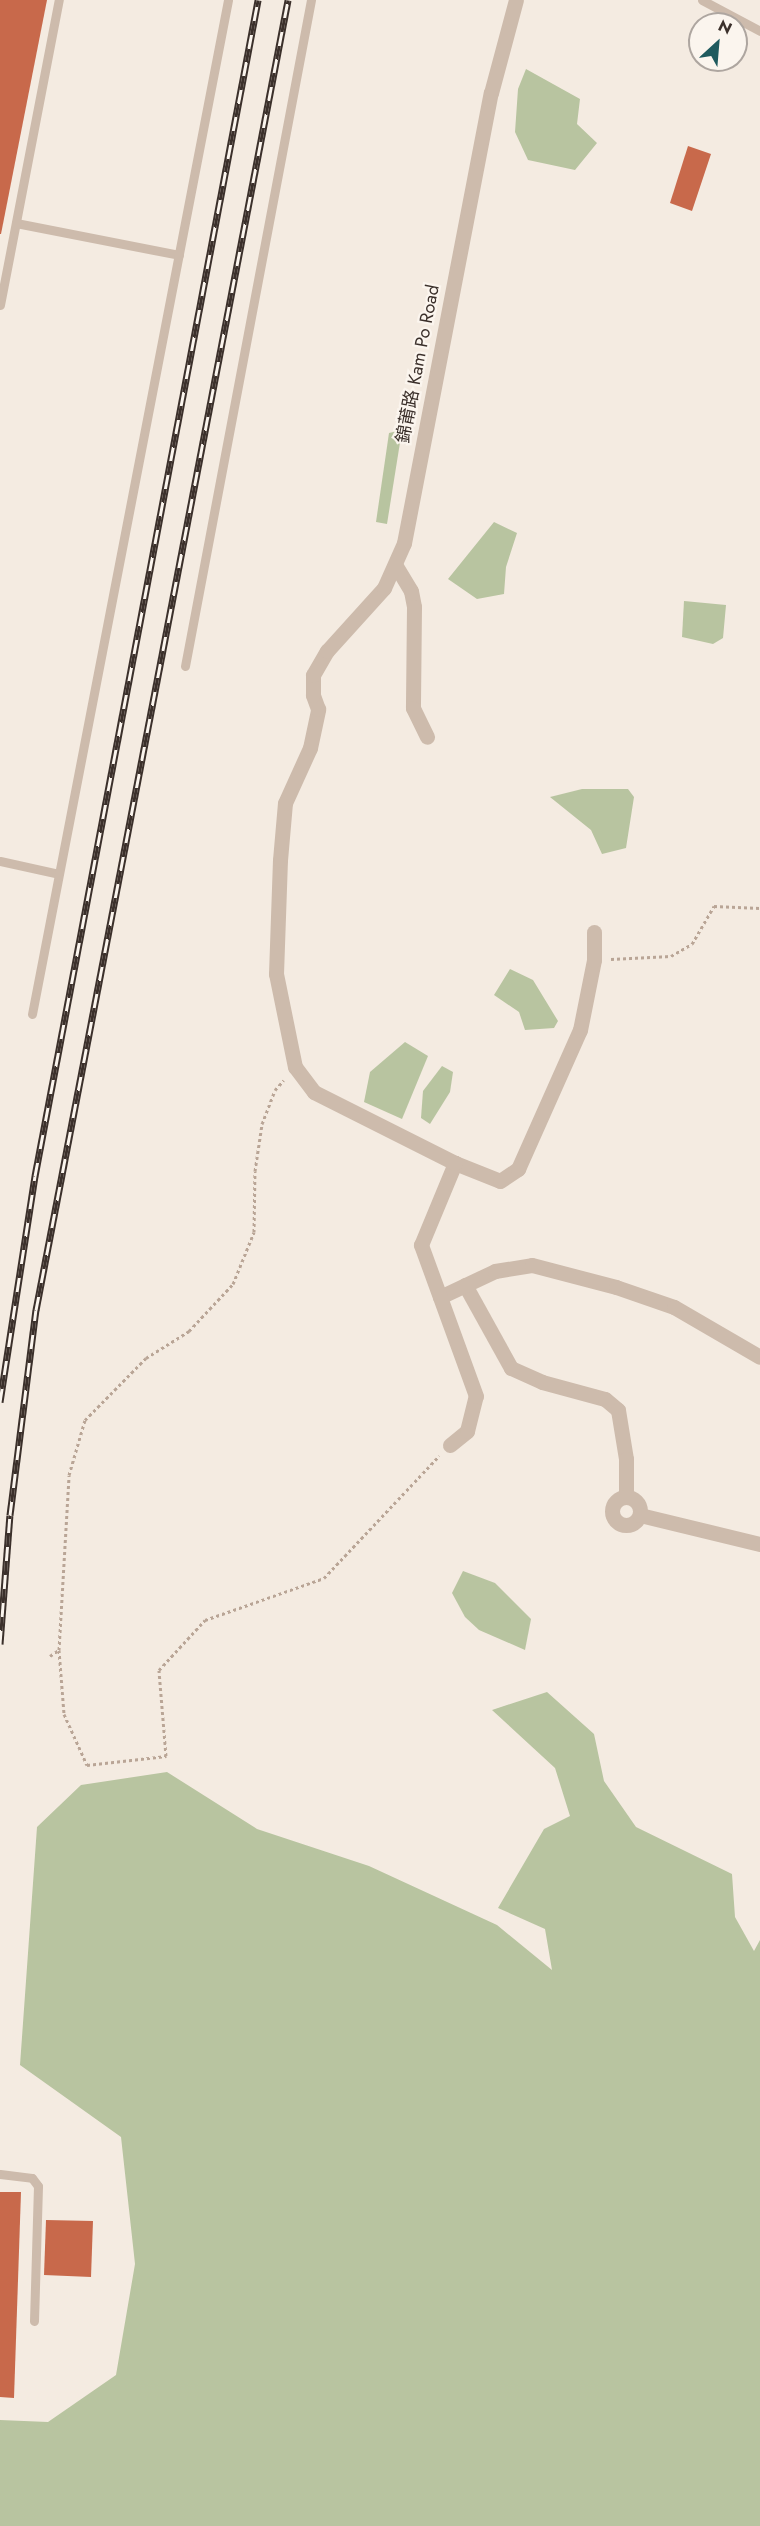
<!DOCTYPE html>
<meta charset="utf-8">
<style>
body{margin:0}
#map{position:relative;width:760px;height:2526px;overflow:hidden;background:#f4ebe1;font-family:Jost,"Noto Sans TC",sans-serif}
div>[style]{position:absolute}
[style*='--x']{left:calc(var(--x)*1px);top:calc(var(--y)*1px);width:calc(var(--w)*1px);rotate:calc(var(--a)*1deg)}
.green>*{inset:0;background:#b8c4a0}
.building>*{inset:0;background:#c8694b}
.path>*{height:3px;margin-top:-1.5px;transform-origin:0;background:repeating-linear-gradient(90deg,#b9a596 0 3px,transparent 0 6px)}
.lane>*{height:9px;margin:-4.5px;padding:0 4.5px;transform-origin:4.5px;border-radius:4.5px;background:#cdbbac}
.street>*{height:15px;margin:-7.5px;padding:0 7.5px;transform-origin:7.5px;border-radius:7.5px;background:#cdbbac}
.street>.ring{margin:-7.5px;padding:0;box-sizing:content-box;background:none;border:15px solid #cdbbac;border-radius:50%}
.rail>*{height:7px;margin-top:-3.5px;transform-origin:0;background:repeating-linear-gradient(90deg,#fbf5ee 0 14px,#3b302b 0 28px);box-sizing:border-box;border-block:2px solid #3b302b}
span{translate:-50% -50%;white-space:nowrap;text-align:center;line-height:1.15;-webkit-text-stroke:4.5px #fbf5ee;paint-order:stroke}
.street-label{font-size:18px;color:#3b302b}
.north{position:absolute;left:688px;top:12px;width:60px;height:60px;box-sizing:border-box;background:#fbf5ee;border:2px solid #aea6a0;border-radius:50%;rotate:26deg;font-size:16px;font-weight:700;line-height:24px;text-align:center;color:#3b302b}
.north::after{content:'';display:block;margin:auto;width:21px;height:27px;background:#1f5a5e;clip-path:polygon(50% 0,100% 100%,50% 72%,0 100%)}
</style>
<div id="map">
<div class="green">
<i style="clip-path:polygon(526px 69px,580px 99px,577px 124px,597px 143px,575px 170px,528px 160px,515px 132px,518px 89px)"></i>
<i style="clip-path:polygon(402px 430px,387px 524px,376px 522px,389px 433px)"></i>
<i style="clip-path:polygon(494px 522px,517px 533px,506px 567px,504px 594px,477px 599px,448px 579px)"></i>
<i style="clip-path:polygon(684px 601px,726px 605px,723px 638px,713px 644px,682px 637px)"></i>
<i style="clip-path:polygon(582px 789px,628px 789px,634px 797px,626px 848px,602px 854px,591px 830px,550px 797px)"></i>
<i style="clip-path:polygon(510px 969px,533px 980px,558px 1021px,554px 1028px,525px 1030px,519px 1012px,494px 995px)"></i>
<i style="clip-path:polygon(405px 1042px,428px 1056px,402px 1119px,364px 1102px,370px 1072px)"></i>
<i style="clip-path:polygon(442px 1066px,453px 1072px,450px 1092px,430px 1124px,421px 1118px,423px 1091px)"></i>
<i style="clip-path:polygon(463px 1571px,495px 1583px,531px 1619px,525px 1650px,479px 1630px,465px 1617px,452px 1593px)"></i>
<i style="clip-path:polygon(547px 1692px,594px 1734px,604px 1781px,636px 1827px,732px 1874px,735px 1917px,754px 1951px,760px 1940px,760px 2526px,0 2526px,0 2420px,48px 2422px,116px 2375px,135px 2264px,121px 2137px,20px 2065px,37px 1827px,81px 1785px,167px 1772px,257px 1829px,369px 1866px,497px 1925px,552px 1970px,545px 1929px,498px 1908px,544px 1829px,570px 1816px,555px 1768px,492px 1710px)"></i>
</div>
<div class="building">
<i style="clip-path:polygon(0 0,47px 0,1px 234px,0 234px)"></i>
<i style="clip-path:polygon(688px 146px,711px 154px,692px 211px,670px 203px)"></i>
<i style="clip-path:polygon(0 2192px,21px 2192px,14px 2398px,0 2397px)"></i>
<i style="clip-path:polygon(46px 2220px,93px 2221px,91px 2277px,44px 2275px)"></i>
</div>
<div class="path">
<i style="--x:611;--y:959;--w:60;--a:-2.9"></i>
<i style="--x:671;--y:956;--w:24;--a:-30"></i>
<i style="--x:692;--y:944;--w:44;--a:-59.9"></i>
<i style="--x:714;--y:906;--w:46;--a:2.5"></i>
<i style="--x:59;--y:1650;--w:175;--a:-86.7"></i>
<i style="--x:69;--y:1475;--w:57;--a:-73.8"></i>
<i style="--x:85;--y:1420;--w:87;--a:-45.5"></i>
<i style="--x:146;--y:1358;--w:51;--a:-32.1"></i>
<i style="--x:189;--y:1331;--w:64;--a:-46.9"></i>
<i style="--x:233;--y:1284;--w:56;--a:-68"></i>
<i style="--x:254;--y:1232;--w:61;--a:-89.1"></i>
<i style="--x:255;--y:1171;--w:48;--a:-81.5"></i>
<i style="--x:262;--y:1124;--w:36;--a:-69"></i>
<i style="--x:275;--y:1090;--w:13;--a:-48"></i>
<i style="--x:50;--y:1656;--w:11;--a:-34"></i>
<i style="--x:59;--y:1650;--w:64;--a:85.5"></i>
<i style="--x:64;--y:1714;--w:56;--a:65.7"></i>
<i style="--x:87;--y:1765;--w:80;--a:-6.5"></i>
<i style="--x:166;--y:1756;--w:86;--a:-94.7"></i>
<i style="--x:159;--y:1670;--w:68;--a:-47.4"></i>
<i style="--x:205;--y:1620;--w:126;--a:-19.4"></i>
<i style="--x:324;--y:1578;--w:168;--a:-46.7"></i>
</div>
<div class="lane">
<i style="--x:702;--y:0;--w:66;--a:28.1"></i>
<i style="--x:16;--y:223;--w:166;--a:11.1"></i>
<i style="--x:0;--y:305;--w:311;--a:-79.1"></i>
<i style="--x:185;--y:666;--w:678;--a:-79.29"></i>
<i style="--x:0;--y:861;--w:60;--a:12.4"></i>
<i style="--x:32;--y:1014;--w:1033;--a:-79.06"></i>
<i style="--x:0;--y:2174;--w:32;--a:7"></i>
<i style="--x:32;--y:2178;--w:10;--a:53"></i>
<i style="--x:38;--y:2186;--w:135;--a:91.7"></i>
</div>
<div class="street">
<i style="--x:396;--y:566;--w:29;--a:59"></i>
<i style="--x:411;--y:591;--w:16;--a:79"></i>
<i style="--x:414;--y:607;--w:101;--a:90.6"></i>
<i style="--x:413;--y:708;--w:32;--a:64"></i>
<i style="--x:455;--y:1163;--w:48;--a:21.8"></i>
<i style="--x:500;--y:1181;--w:22;--a:-34"></i>
<i style="--x:518;--y:1169;--w:152;--a:-66"></i>
<i style="--x:580;--y:1030;--w:71;--a:-78.7"></i>
<i style="--x:594;--y:960;--w:28;--a:-90"></i>
<i style="--x:465;--y:1285;--w:95;--a:61"></i>
<i style="--x:511;--y:1368;--w:34;--a:24"></i>
<i style="--x:542;--y:1382;--w:65;--a:15.1"></i>
<i style="--x:605;--y:1399;--w:17;--a:40"></i>
<i style="--x:618;--y:1410;--w:50;--a:80.7"></i>
<i style="--x:626;--y:1459;--w:38;--a:90"></i>
<i style="--x:440;--y:1297;--w:61;--a:-25.3"></i>
<i style="--x:495;--y:1271;--w:37;--a:-9"></i>
<i style="--x:532;--y:1265;--w:87;--a:14.7"></i>
<i style="--x:616;--y:1287;--w:61;--a:19"></i>
<i style="--x:674;--y:1307;--w:99;--a:30.2"></i>
<i style="--x:450;--y:1445;--w:22;--a:-39"></i>
<i style="--x:467;--y:1431;--w:36;--a:-76"></i>
<i style="--x:476;--y:1396;--w:161;--a:-110"></i>
<i style="--x:421;--y:1245;--w:89;--a:-67.5"></i>
<i style="--x:455;--y:1163;--w:158;--a:-153.3"></i>
<i style="--x:314;--y:1092;--w:31;--a:-127"></i>
<i style="--x:295;--y:1067;--w:95;--a:-101.5"></i>
<i style="--x:276;--y:974;--w:114;--a:-88"></i>
<i style="--x:280;--y:860;--w:57;--a:-85"></i>
<i style="--x:285;--y:803;--w:60;--a:-65.6"></i>
<i style="--x:310;--y:748;--w:40;--a:-78"></i>
<i style="--x:318;--y:709;--w:15;--a:-110"></i>
<i style="--x:313;--y:695;--w:20;--a:-90"></i>
<i style="--x:313;--y:675;--w:28;--a:-60"></i>
<i style="--x:327;--y:651;--w:85;--a:-47.9"></i>
<i style="--x:384;--y:588;--w:49;--a:-66"></i>
<i style="--x:404;--y:543;--w:458;--a:-79.1"></i>
<i style="--x:491;--y:93;--w:96;--a:-75"></i>
<i class="ring" style="left:612px;top:1497px;width:13px;height:13px"></i>
<i style="--x:640;--y:1515;--w:123;--a:13.6"></i>
</div>
<div class="rail">
<i style="--x:0;--y:1402;--w:229;--a:-81.2"></i>
<i style="--x:35;--y:1176;--w:1197;--a:-79.26"></i>
<i style="--x:0;--y:1644;--w:129;--a:-85.6"></i>
<i style="--x:10;--y:1515;--w:207;--a:-82.8"></i>
<i style="--x:36;--y:1310;--w:1334;--a:-79.11"></i>
</div>
<div class="street-label">
<span style="left:418px;top:364px;rotate:-79deg">錦莆路 Kam Po Road</span>
</div>
<div class="north">N</div>
</div>
